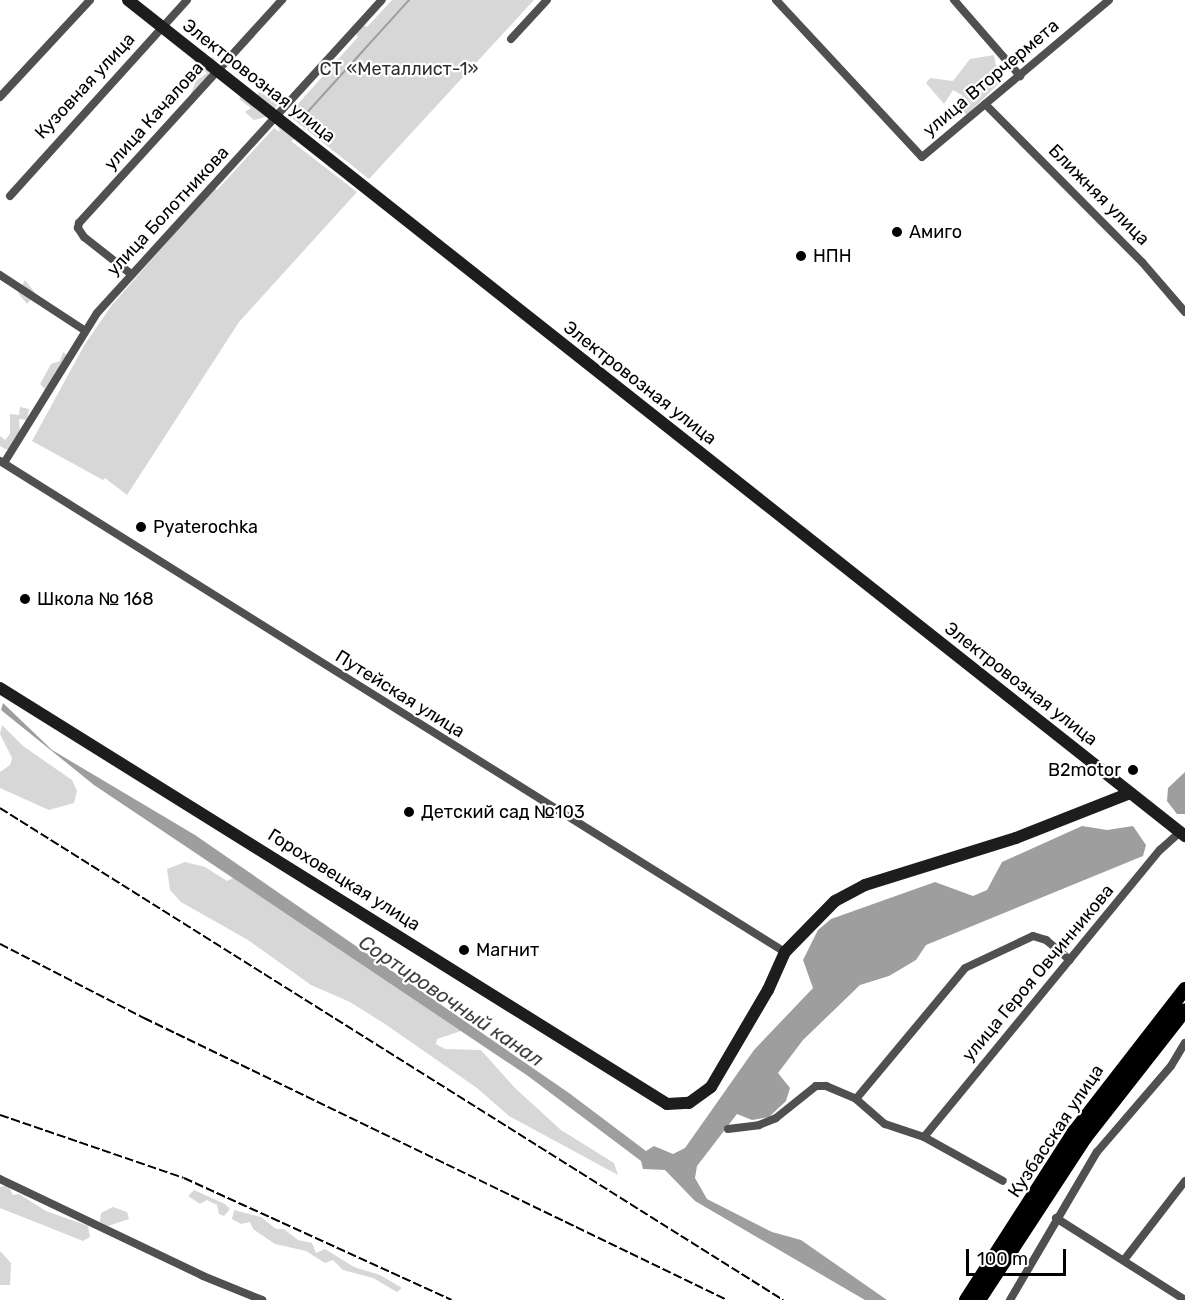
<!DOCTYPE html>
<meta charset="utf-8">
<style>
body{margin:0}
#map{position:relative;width:1185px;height:1300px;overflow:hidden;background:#fff;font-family:Rubik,sans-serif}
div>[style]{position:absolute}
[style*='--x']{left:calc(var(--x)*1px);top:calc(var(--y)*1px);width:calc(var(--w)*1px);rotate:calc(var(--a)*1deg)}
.green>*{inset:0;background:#d7d7d7}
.water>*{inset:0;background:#9e9e9e}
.stream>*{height:2px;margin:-1px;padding:0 1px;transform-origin:1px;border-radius:1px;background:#9e9e9e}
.street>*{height:8px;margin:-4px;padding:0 4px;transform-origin:4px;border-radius:4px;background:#505050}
.secondary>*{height:12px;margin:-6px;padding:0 6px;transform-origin:6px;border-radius:6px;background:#1d1d1d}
.primary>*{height:14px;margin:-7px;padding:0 7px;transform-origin:7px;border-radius:7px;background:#000}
.rail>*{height:2px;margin-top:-1px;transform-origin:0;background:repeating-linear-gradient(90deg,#000 0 9px,transparent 0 12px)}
.dots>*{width:16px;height:16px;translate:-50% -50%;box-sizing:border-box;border:3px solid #fff;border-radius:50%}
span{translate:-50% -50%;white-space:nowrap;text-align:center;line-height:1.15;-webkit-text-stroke:4.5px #fff;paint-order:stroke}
.park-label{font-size:18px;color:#2e2e2e}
.street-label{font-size:18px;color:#000}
.poi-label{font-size:18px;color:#000}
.left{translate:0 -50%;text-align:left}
.right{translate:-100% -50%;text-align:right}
.water-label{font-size:20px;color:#3f3f3f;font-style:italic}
.scale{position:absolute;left:966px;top:1249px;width:100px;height:27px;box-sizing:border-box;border:3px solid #000;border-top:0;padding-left:8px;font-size:18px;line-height:21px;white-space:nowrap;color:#000;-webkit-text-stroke:4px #fff;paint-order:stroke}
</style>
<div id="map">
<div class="green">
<i style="clip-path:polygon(392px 0,534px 0,369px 179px,288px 115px,358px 37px,355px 33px,364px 25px,367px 27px)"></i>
<i style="clip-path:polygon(199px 51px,206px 53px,206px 60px,213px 57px,218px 64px,190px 96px,196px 81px,207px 73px,194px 61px)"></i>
<i style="clip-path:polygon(994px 55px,999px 83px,967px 115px,962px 110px,962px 95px,953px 90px,944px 104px,926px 83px,930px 78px,953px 81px,970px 59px)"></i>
<i style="clip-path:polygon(259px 92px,276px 101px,282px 93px,288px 99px,283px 103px,281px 100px,269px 116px,254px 120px,245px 112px,251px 108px,239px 99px,242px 94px,256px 96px)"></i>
<i style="clip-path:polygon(277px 124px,295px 139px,291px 141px,357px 192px,239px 322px,127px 495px,105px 478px,103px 480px,32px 441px,85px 344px,112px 305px,214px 188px,217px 190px,274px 128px,280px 132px)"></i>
<i style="clip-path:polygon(25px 280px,36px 294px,27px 304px,18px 293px)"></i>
<i style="clip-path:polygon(63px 352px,67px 355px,46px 390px,40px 384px,51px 364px,60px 361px)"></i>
<i style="clip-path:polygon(20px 407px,29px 409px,27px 420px,19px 419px,20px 433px,10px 450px,5px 449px,0 446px,0 436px,5px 440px,10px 434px,10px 414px,19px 415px)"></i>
<i style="clip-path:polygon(2px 725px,23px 746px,72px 780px,77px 791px,74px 803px,49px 810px,0 788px,0 772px,10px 765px,12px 758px,0 734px)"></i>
<i style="clip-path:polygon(185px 862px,205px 867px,227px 881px,233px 878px,461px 1031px,437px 1039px,436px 1044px,445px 1049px,481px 1050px,515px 1088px,561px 1130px,614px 1163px,618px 1175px,509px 1116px,477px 1088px,385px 1024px,350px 1002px,311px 985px,248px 940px,181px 902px,170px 890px,167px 869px)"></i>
<i style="clip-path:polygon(8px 1185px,13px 1195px,19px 1194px,46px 1211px,88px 1226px,90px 1237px,83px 1241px,0 1208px,0 1187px)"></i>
<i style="clip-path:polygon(194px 1190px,225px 1204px,230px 1209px,224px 1216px,219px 1214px,217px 1205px,207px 1200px,200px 1204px,188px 1196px)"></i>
<i style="clip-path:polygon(113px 1207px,127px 1212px,129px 1219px,108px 1226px,100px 1222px,101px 1213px)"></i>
<i style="clip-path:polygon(234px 1210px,261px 1217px,276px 1229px,284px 1229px,298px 1240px,312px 1243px,316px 1253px,325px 1249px,354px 1267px,380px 1275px,402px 1288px,397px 1292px,373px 1278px,343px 1270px,333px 1260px,325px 1263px,306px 1251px,275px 1244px,253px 1229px,250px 1222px,241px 1224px,232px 1219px)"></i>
<i style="clip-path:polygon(0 1251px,11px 1263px,10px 1285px,0 1285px)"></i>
</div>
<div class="water">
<i style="clip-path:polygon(3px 703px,52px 750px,195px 835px,569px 1093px,646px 1151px,654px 1146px,673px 1154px,685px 1148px,754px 1050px,813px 988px,803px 960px,818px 930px,831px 919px,935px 882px,973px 896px,987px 890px,1002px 862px,1082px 826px,1107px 830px,1133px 826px,1146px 845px,1143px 856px,926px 945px,916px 960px,889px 976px,860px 985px,803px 1040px,778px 1073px,790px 1088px,786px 1101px,769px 1117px,752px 1120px,737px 1114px,697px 1166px,695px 1178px,707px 1199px,772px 1232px,801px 1240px,887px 1300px,865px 1300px,695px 1201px,665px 1170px,643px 1169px,641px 1161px,528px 1076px,94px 785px,1px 710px)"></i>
<i style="clip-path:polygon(1185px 772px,1185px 814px,1177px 814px,1167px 801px,1168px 788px)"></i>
</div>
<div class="stream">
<i style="--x:303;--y:117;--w:158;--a:-47.8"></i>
</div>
<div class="street">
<i style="--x:776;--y:0;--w:214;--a:47.1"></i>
<i style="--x:922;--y:157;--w:244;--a:-40"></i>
<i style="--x:954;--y:0;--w:101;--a:49"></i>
<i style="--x:511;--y:39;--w:53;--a:-47.3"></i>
<i style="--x:0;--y:97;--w:132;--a:-47.1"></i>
<i style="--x:985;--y:104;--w:223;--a:45.2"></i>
<i style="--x:1142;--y:262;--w:66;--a:49.3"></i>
<i style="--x:10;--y:196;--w:264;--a:-47.9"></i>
<i style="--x:131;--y:274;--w:60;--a:-141.8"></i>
<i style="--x:84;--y:237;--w:11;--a:-124"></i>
<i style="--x:78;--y:228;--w:5;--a:-79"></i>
<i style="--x:79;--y:223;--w:302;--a:-47.7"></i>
<i style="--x:0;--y:275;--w:100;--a:33.2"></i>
<i style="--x:0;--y:461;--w:926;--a:32.03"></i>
<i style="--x:4;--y:463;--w:176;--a:-58.2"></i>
<i style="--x:97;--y:313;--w:423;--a:-47.7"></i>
<i style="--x:856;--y:1099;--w:170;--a:-50.2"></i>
<i style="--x:965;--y:968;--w:75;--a:-25.2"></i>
<i style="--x:1033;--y:936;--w:14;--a:17"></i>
<i style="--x:1046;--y:940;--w:31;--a:40"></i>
<i style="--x:728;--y:1129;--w:31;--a:-7"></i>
<i style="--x:759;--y:1125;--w:18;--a:-22"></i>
<i style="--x:776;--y:1118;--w:51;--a:-38.7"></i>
<i style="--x:816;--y:1086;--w:10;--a:0"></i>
<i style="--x:826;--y:1086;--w:33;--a:23"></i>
<i style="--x:856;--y:1099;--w:38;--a:41"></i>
<i style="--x:885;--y:1124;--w:41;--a:18.4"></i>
<i style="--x:924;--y:1137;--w:90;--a:29.1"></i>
<i style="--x:924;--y:1137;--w:372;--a:-50.6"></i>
<i style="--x:1160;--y:850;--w:27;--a:-42"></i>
<i style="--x:0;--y:1179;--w:225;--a:25.5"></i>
<i style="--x:203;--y:1276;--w:64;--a:22.1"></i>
<i style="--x:1056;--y:1218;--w:153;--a:32.4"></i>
<i style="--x:1124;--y:1260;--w:100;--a:-52.3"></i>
<i style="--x:1010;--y:1300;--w:172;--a:-59.6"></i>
<i style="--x:1097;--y:1152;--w:113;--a:-49.3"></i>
<i style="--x:1171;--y:1066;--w:27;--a:-59"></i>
</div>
<div class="secondary">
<i style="--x:128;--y:0;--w:1348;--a:38.34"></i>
<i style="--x:0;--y:688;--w:786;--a:31.95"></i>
<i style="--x:667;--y:1104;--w:22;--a:-3"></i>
<i style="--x:689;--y:1103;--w:27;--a:-36"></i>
<i style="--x:711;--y:1087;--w:113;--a:-59.6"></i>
<i style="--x:768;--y:990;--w:42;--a:-65.9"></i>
<i style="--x:785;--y:952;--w:71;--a:-45.6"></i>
<i style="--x:835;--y:901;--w:34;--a:-28"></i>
<i style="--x:865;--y:885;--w:158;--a:-17.3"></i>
<i style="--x:1016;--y:838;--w:123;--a:-21.5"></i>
</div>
<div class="primary">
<i style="--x:966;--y:1300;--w:200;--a:-57.3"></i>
<i style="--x:1074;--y:1132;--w:181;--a:-52.2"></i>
<i style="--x:979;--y:1300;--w:194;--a:-56.8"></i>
<i style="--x:1085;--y:1138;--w:162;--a:-52"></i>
</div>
<div class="rail">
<i style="--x:0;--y:808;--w:925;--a:32.14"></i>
<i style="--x:0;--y:944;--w:162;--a:27.2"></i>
<i style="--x:144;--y:1018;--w:648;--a:25.81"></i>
<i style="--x:0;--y:1115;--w:194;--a:18.9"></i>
<i style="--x:184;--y:1178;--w:294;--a:24.5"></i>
</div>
<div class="dots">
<i style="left:897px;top:232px;background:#000"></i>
<i style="left:801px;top:256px;background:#000"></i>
<i style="left:141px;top:527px;background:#000"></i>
<i style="left:25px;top:599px;background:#000"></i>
<i style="left:1133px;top:770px;background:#000"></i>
<i style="left:409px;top:812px;background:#000"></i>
<i style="left:464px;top:950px;background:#000"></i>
</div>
<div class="park-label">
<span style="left:399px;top:69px">СТ «Металлист-1»</span>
</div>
<div class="street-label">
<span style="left:991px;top:78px;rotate:-40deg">улица Вторчермета</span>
<span style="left:259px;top:81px;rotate:38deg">Электровозная улица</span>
<span style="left:85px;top:86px;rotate:-47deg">Кузовная улица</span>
<span style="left:154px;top:116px;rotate:-48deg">улица Качалова</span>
<span style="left:1099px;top:195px;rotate:45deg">Ближняя улица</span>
<span style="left:168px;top:211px;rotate:-47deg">улица Болотникова</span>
<span style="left:640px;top:383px;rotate:38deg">Электровозная улица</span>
<span style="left:1021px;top:684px;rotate:38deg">Электровозная улица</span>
<span style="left:400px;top:694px;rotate:32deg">Путейская улица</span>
<span style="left:344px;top:880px;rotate:32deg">Гороховецкая улица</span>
<span style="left:1038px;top:973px;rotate:-50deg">улица Героя Овчинникова</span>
<span style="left:1056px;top:1131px;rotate:-56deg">Кузбасская улица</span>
</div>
<div class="poi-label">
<span class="left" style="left:909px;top:232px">Амиго</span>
<span class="left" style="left:813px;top:256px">НПН</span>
<span class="left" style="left:153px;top:527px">Pyaterochka</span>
<span class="left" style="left:37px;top:599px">Школа № 168</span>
<span class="right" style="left:1121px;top:770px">B2motor</span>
<span class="left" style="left:421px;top:812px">Детский сад №103</span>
<span class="left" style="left:476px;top:950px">Магнит</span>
</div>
<div class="water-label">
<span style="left:451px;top:1001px;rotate:34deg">Сортировочный канал</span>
</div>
<div class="scale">100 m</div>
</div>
